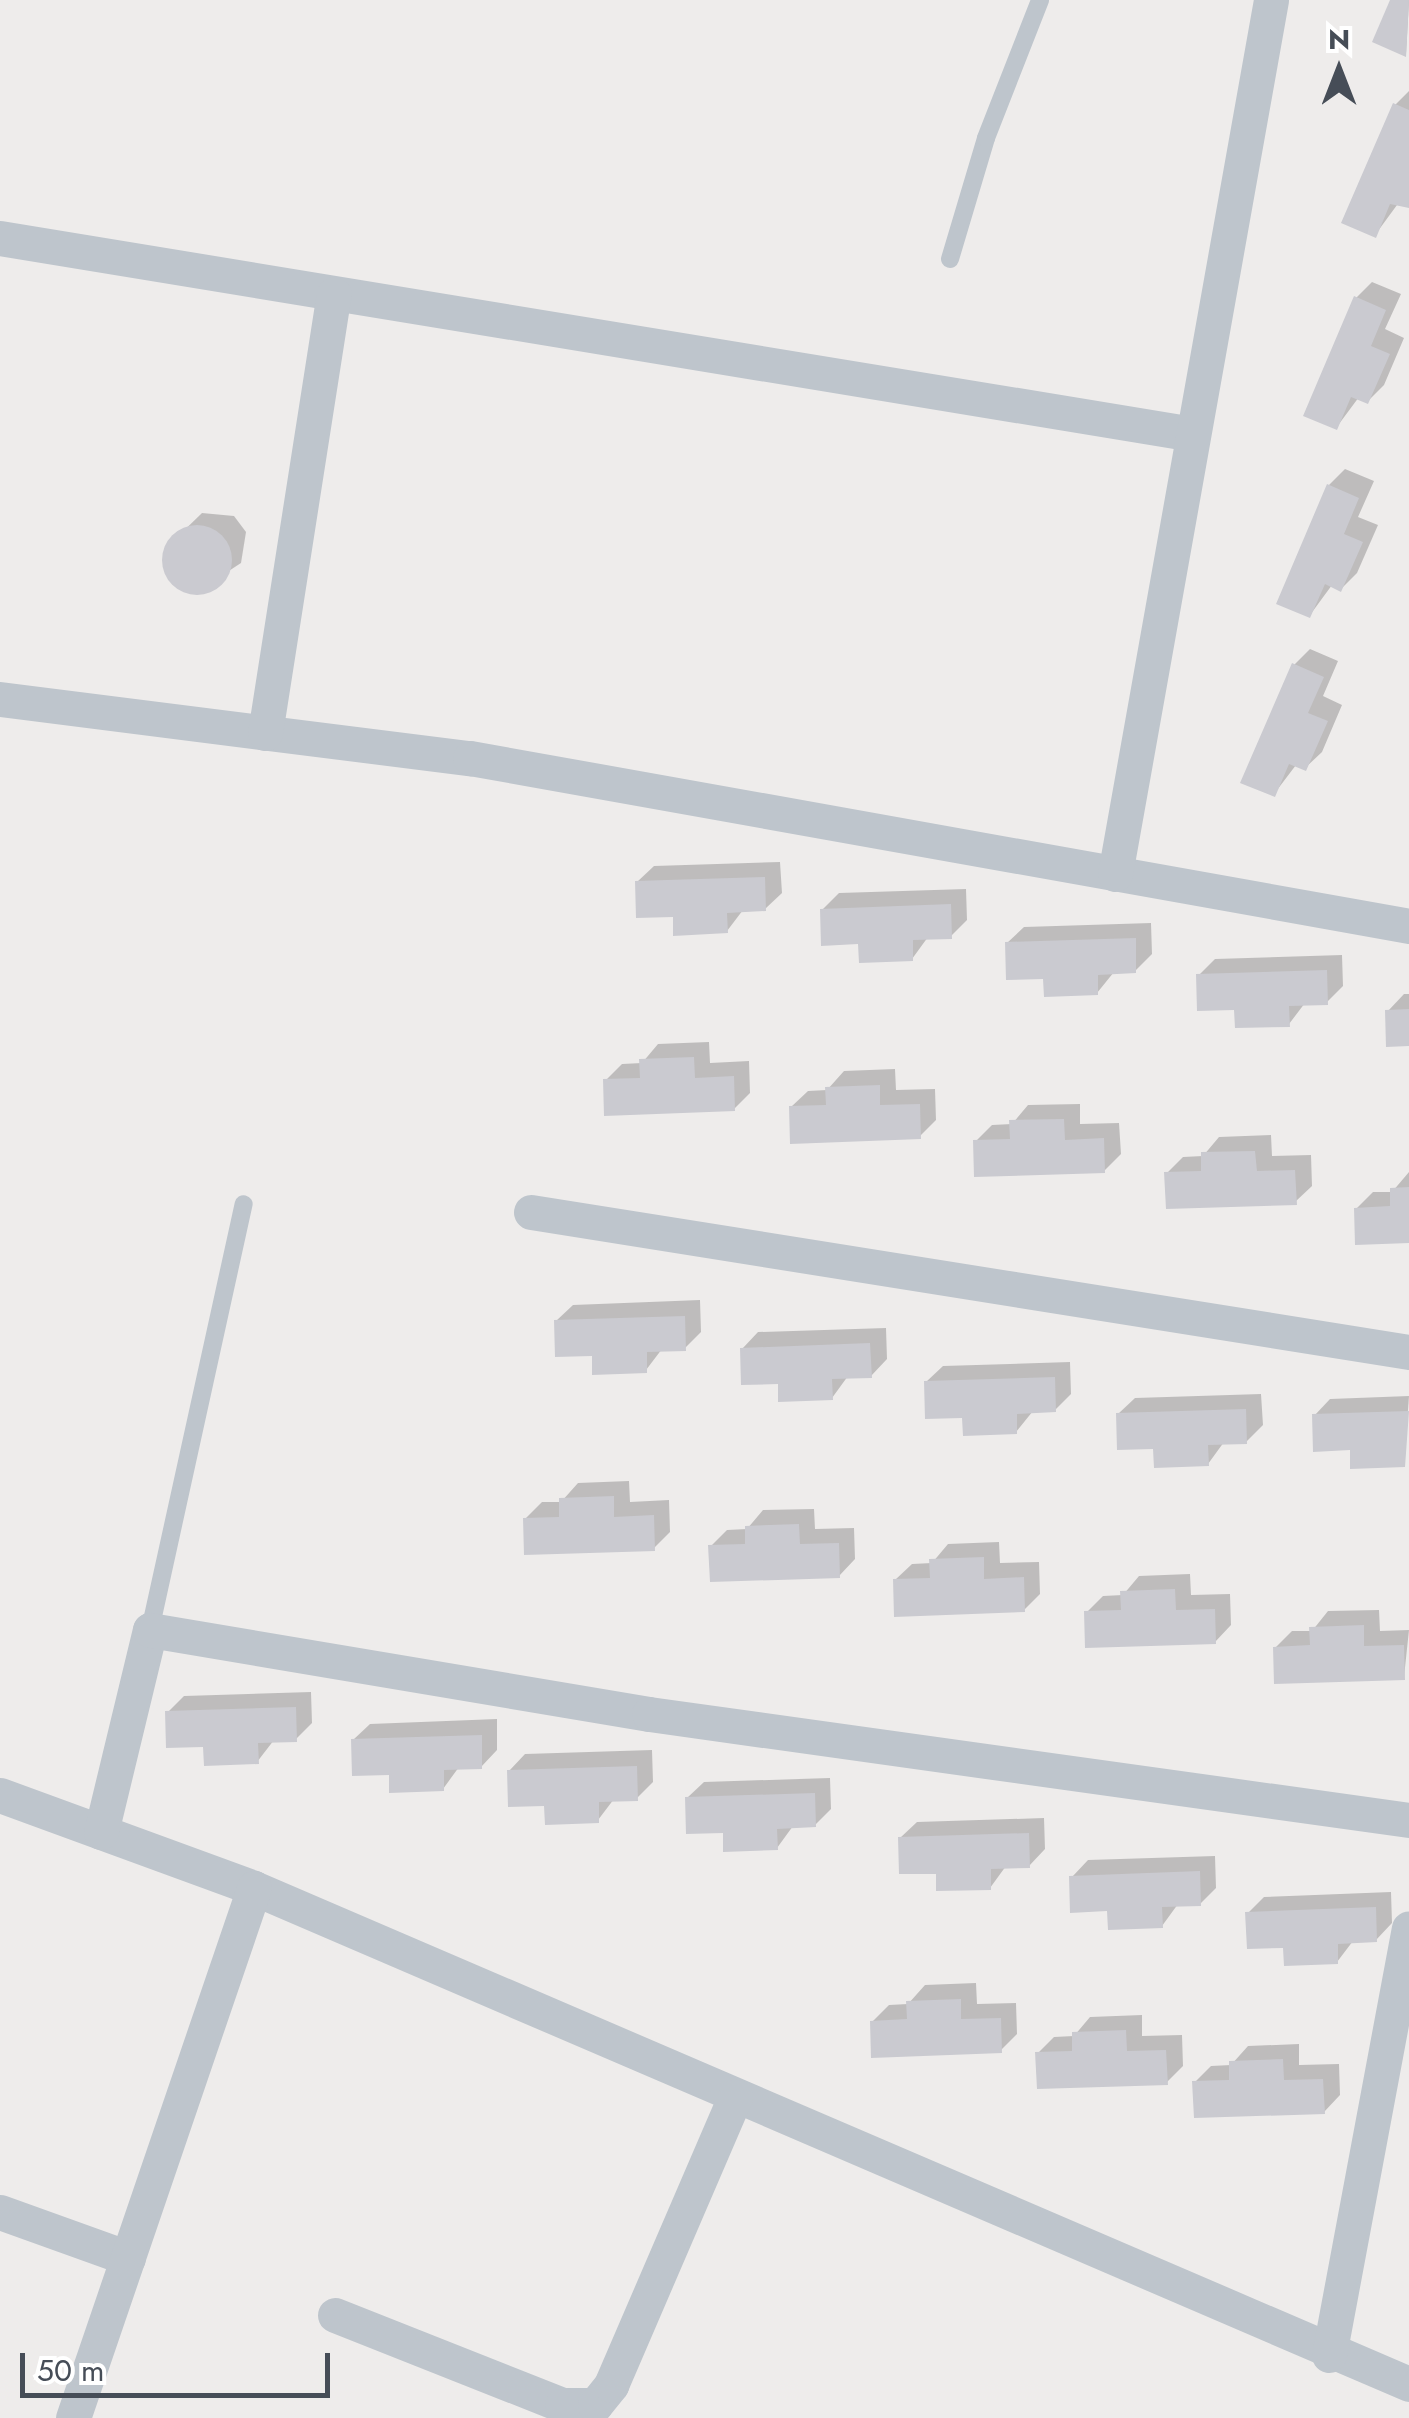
<!DOCTYPE html>
<style>
body{margin:0}
#map{position:relative;width:1409px;height:2418px;overflow:hidden;background:#eeeceb;font-family:Jost,sans-serif}
div>[style]{position:absolute}
[style*='--x']{left:calc(var(--x)*1px);top:calc(var(--y)*1px);width:calc(var(--w)*1px);rotate:calc(var(--a)*1deg)}
.shadow>*{inset:0;background:#0003}
.building>*{inset:0;background:#cacad0}
.round{border-radius:50%}
.lane>*{height:18px;margin:-9px;padding:0 9px;transform-origin:9px;border-radius:9px;background:#bec5cc}
.street>*{height:35px;margin:-17.5px;padding:0 17.5px;transform-origin:17.5px;border-radius:17.5px;background:#bec5cc}
span{translate:-50% -50%;white-space:nowrap;text-align:center;line-height:1.15;-webkit-text-stroke:8px #fff;paint-order:stroke}
.north{position:absolute;left:1289px;top:20px;width:100px;height:100px;-webkit-text-stroke:8px #fff;paint-order:stroke;rotate:0deg;font-size:28px;font-weight:700;line-height:40px;text-align:center;color:#464d57}
.north::after{content:'';display:block;margin:auto;width:35px;height:45px;background:#464d57;clip-path:polygon(50% 0,100% 100%,50% 72%,0 100%)}
.scale{position:absolute;left:20px;top:2353px;width:310px;height:45px;box-sizing:border-box;border:5px solid #464d57;border-top:0;padding-left:12px;font-size:30px;line-height:35px;white-space:nowrap;color:#464d57;-webkit-text-stroke:8px #fff;paint-order:stroke}
</style>
<div id="map">
<div class="shadow">
<i style="clip-path:polygon(1393px 0,1409px 0,1406px 54px)"></i>
<i style="clip-path:polygon(1409px 91px,1409px 206px,1397px 205px,1375px 235px,1395px 105px)"></i>
<i style="clip-path:polygon(1372px 282px,1401px 294px,1385px 329px,1404px 338px,1384px 385px,1368px 401px,1359px 397px,1336px 428px,1356px 298px)"></i>
<i style="clip-path:polygon(1345px 469px,1374px 481px,1358px 517px,1378px 525px,1357px 573px,1341px 589px,1332px 585px,1310px 615px,1329px 485px)"></i>
<i style="clip-path:polygon(202px 513px,234px 516px,246px 532px,241px 563px,195px 593px,176px 585px,165px 566px,169px 545px)"></i>
<i style="clip-path:polygon(1310px 649px,1338px 661px,1323px 696px,1342px 705px,1322px 752px,1305px 768px,1296px 765px,1274px 794px,1294px 665px)"></i>
<i style="clip-path:polygon(780px 862px,782px 893px,765px 909px,743px 910px,727px 931px,675px 914px,637px 882px,654px 866px)"></i>
<i style="clip-path:polygon(966px 889px,967px 920px,951px 936px,928px 937px,912px 959px,822px 910px,839px 893px)"></i>
<i style="clip-path:polygon(1151px 923px,1152px 954px,1135px 971px,1114px 972px,1097px 993px,1045px 976px,1007px 943px,1024px 927px)"></i>
<i style="clip-path:polygon(1342px 955px,1343px 986px,1327px 1002px,1305px 1003px,1289px 1024px,1237px 1008px,1199px 975px,1215px 959px)"></i>
<i style="clip-path:polygon(1404px 994px,1409px 994px,1409px 1044px,1388px 1011px)"></i>
<i style="clip-path:polygon(709px 1042px,710px 1063px,749px 1061px,750px 1093px,734px 1109px,606px 1080px,622px 1064px,642px 1063px,658px 1044px)"></i>
<i style="clip-path:polygon(895px 1069px,896px 1090px,935px 1089px,936px 1120px,920px 1136px,791px 1107px,808px 1091px,827px 1090px,844px 1071px)"></i>
<i style="clip-path:polygon(1080px 1104px,1080px 1124px,1119px 1123px,1121px 1154px,1104px 1171px,976px 1141px,992px 1125px,1012px 1124px,1028px 1105px)"></i>
<i style="clip-path:polygon(1271px 1135px,1272px 1156px,1311px 1155px,1312px 1186px,1295px 1202px,1167px 1173px,1183px 1157px,1203px 1156px,1219px 1137px)"></i>
<i style="clip-path:polygon(1409px 1172px,1409px 1241px,1356px 1209px,1373px 1192px,1392px 1192px)"></i>
<i style="clip-path:polygon(700px 1300px,701px 1332px,685px 1348px,662px 1349px,646px 1370px,594px 1353px,556px 1321px,573px 1305px)"></i>
<i style="clip-path:polygon(886px 1328px,887px 1359px,871px 1376px,848px 1376px,832px 1398px,780px 1381px,742px 1349px,758px 1332px)"></i>
<i style="clip-path:polygon(1070px 1362px,1071px 1394px,1055px 1410px,1033px 1411px,1016px 1432px,964px 1415px,926px 1382px,943px 1366px)"></i>
<i style="clip-path:polygon(1261px 1394px,1263px 1425px,1246px 1442px,1224px 1442px,1208px 1464px,1156px 1446px,1118px 1414px,1135px 1398px)"></i>
<i style="clip-path:polygon(1409px 1396px,1404px 1464px,1314px 1416px,1330px 1399px)"></i>
<i style="clip-path:polygon(629px 1481px,630px 1502px,669px 1500px,670px 1532px,654px 1548px,525px 1519px,542px 1502px,561px 1502px,578px 1483px)"></i>
<i style="clip-path:polygon(814px 1509px,815px 1529px,854px 1528px,855px 1559px,839px 1576px,711px 1546px,727px 1530px,747px 1529px,763px 1510px)"></i>
<i style="clip-path:polygon(999px 1542px,1000px 1563px,1039px 1562px,1040px 1594px,1024px 1610px,895px 1580px,912px 1564px,932px 1563px,948px 1544px)"></i>
<i style="clip-path:polygon(1190px 1574px,1191px 1595px,1230px 1594px,1231px 1625px,1215px 1642px,1087px 1612px,1103px 1596px,1123px 1595px,1139px 1576px)"></i>
<i style="clip-path:polygon(1379px 1610px,1380px 1631px,1409px 1630px,1404px 1677px,1275px 1648px,1292px 1631px,1312px 1631px,1328px 1611px)"></i>
<i style="clip-path:polygon(311px 1692px,312px 1723px,296px 1739px,274px 1740px,257px 1762px,168px 1712px,184px 1696px)"></i>
<i style="clip-path:polygon(497px 1719px,497px 1750px,481px 1767px,459px 1767px,443px 1789px,353px 1740px,370px 1724px)"></i>
<i style="clip-path:polygon(652px 1750px,653px 1782px,637px 1798px,614px 1799px,598px 1820px,546px 1804px,509px 1771px,525px 1754px)"></i>
<i style="clip-path:polygon(830px 1778px,831px 1809px,815px 1825px,793px 1826px,777px 1848px,725px 1830px,687px 1798px,704px 1782px)"></i>
<i style="clip-path:polygon(1044px 1818px,1045px 1849px,1029px 1866px,1006px 1866px,990px 1888px,900px 1838px,917px 1822px)"></i>
<i style="clip-path:polygon(1215px 1856px,1216px 1888px,1200px 1904px,1178px 1904px,1162px 1926px,1110px 1909px,1072px 1877px,1088px 1860px)"></i>
<i style="clip-path:polygon(1391px 1892px,1392px 1923px,1376px 1940px,1353px 1941px,1337px 1962px,1248px 1913px,1264px 1897px)"></i>
<i style="clip-path:polygon(976px 1983px,977px 2004px,1016px 2003px,1017px 2034px,1001px 2050px,872px 2022px,889px 2005px,908px 2004px,925px 1985px)"></i>
<i style="clip-path:polygon(1142px 2015px,1142px 2036px,1182px 2035px,1183px 2066px,1166px 2083px,1038px 2053px,1054px 2037px,1074px 2036px,1090px 2017px)"></i>
<i style="clip-path:polygon(1299px 2044px,1299px 2065px,1339px 2064px,1340px 2095px,1324px 2112px,1195px 2082px,1211px 2066px,1231px 2065px,1248px 2046px)"></i>
</div>
<div class="building">
<i style="clip-path:polygon(1390px 0,1409px 0,1406px 57px,1372px 42px)"></i>
<i style="clip-path:polygon(1393px 103px,1409px 110px,1409px 208px,1390px 204px,1376px 238px,1341px 223px)"></i>
<i style="clip-path:polygon(1354px 296px,1386px 310px,1371px 346px,1390px 354px,1368px 404px,1351px 397px,1337px 430px,1303px 416px)"></i>
<i style="clip-path:polygon(1327px 484px,1359px 498px,1344px 534px,1363px 542px,1341px 592px,1325px 584px,1310px 618px,1276px 604px)"></i>
<i class="round" style="left:162px;top:525px;width:70px;height:70px"></i>
<i style="clip-path:polygon(1292px 663px,1324px 677px,1308px 713px,1328px 721px,1306px 771px,1289px 764px,1275px 797px,1240px 783px)"></i>
<i style="clip-path:polygon(765px 877px,766px 911px,727px 913px,728px 933px,673px 936px,673px 917px,636px 918px,635px 881px)"></i>
<i style="clip-path:polygon(951px 904px,952px 939px,913px 940px,913px 961px,859px 963px,858px 944px,821px 946px,820px 909px)"></i>
<i style="clip-path:polygon(1136px 938px,1136px 973px,1098px 975px,1098px 995px,1044px 997px,1043px 979px,1006px 980px,1005px 942px)"></i>
<i style="clip-path:polygon(1327px 970px,1328px 1005px,1289px 1006px,1290px 1027px,1235px 1028px,1234px 1010px,1197px 1011px,1196px 974px)"></i>
<i style="clip-path:polygon(1409px 1009px,1409px 1046px,1386px 1047px,1385px 1010px)"></i>
<i style="clip-path:polygon(694px 1057px,695px 1078px,734px 1076px,735px 1111px,604px 1116px,603px 1079px,640px 1078px,639px 1059px)"></i>
<i style="clip-path:polygon(880px 1085px,880px 1105px,920px 1104px,921px 1139px,790px 1144px,789px 1106px,826px 1105px,825px 1087px)"></i>
<i style="clip-path:polygon(1064px 1119px,1065px 1140px,1104px 1138px,1105px 1173px,974px 1177px,973px 1140px,1010px 1139px,1009px 1120px)"></i>
<i style="clip-path:polygon(1255px 1151px,1257px 1171px,1295px 1170px,1297px 1205px,1166px 1209px,1164px 1172px,1201px 1171px,1201px 1152px)"></i>
<i style="clip-path:polygon(1409px 1187px,1409px 1243px,1355px 1245px,1354px 1208px,1390px 1206px,1390px 1188px)"></i>
<i style="clip-path:polygon(685px 1316px,686px 1351px,647px 1352px,647px 1373px,592px 1375px,592px 1356px,555px 1357px,554px 1320px)"></i>
<i style="clip-path:polygon(870px 1343px,872px 1378px,832px 1379px,833px 1400px,778px 1402px,778px 1384px,741px 1385px,740px 1348px)"></i>
<i style="clip-path:polygon(1055px 1377px,1056px 1412px,1017px 1414px,1017px 1434px,963px 1436px,962px 1418px,925px 1419px,924px 1381px)"></i>
<i style="clip-path:polygon(1246px 1409px,1247px 1444px,1208px 1445px,1209px 1466px,1154px 1468px,1153px 1449px,1117px 1450px,1116px 1413px)"></i>
<i style="clip-path:polygon(1409px 1411px,1405px 1467px,1350px 1469px,1350px 1450px,1313px 1452px,1312px 1414px)"></i>
<i style="clip-path:polygon(614px 1496px,614px 1517px,654px 1515px,655px 1551px,524px 1555px,523px 1518px,559px 1517px,559px 1498px)"></i>
<i style="clip-path:polygon(799px 1524px,800px 1544px,839px 1543px,840px 1578px,710px 1582px,708px 1545px,745px 1544px,745px 1526px)"></i>
<i style="clip-path:polygon(984px 1557px,984px 1579px,1024px 1577px,1025px 1612px,894px 1617px,893px 1579px,930px 1578px,929px 1559px)"></i>
<i style="clip-path:polygon(1175px 1589px,1176px 1610px,1215px 1609px,1216px 1644px,1085px 1648px,1084px 1611px,1121px 1610px,1120px 1591px)"></i>
<i style="clip-path:polygon(1364px 1625px,1364px 1646px,1404px 1645px,1405px 1680px,1274px 1684px,1273px 1647px,1310px 1645px,1309px 1627px)"></i>
<i style="clip-path:polygon(296px 1707px,297px 1742px,258px 1743px,259px 1764px,204px 1766px,203px 1747px,166px 1748px,165px 1711px)"></i>
<i style="clip-path:polygon(482px 1735px,482px 1769px,444px 1770px,444px 1791px,389px 1793px,389px 1775px,352px 1776px,351px 1739px)"></i>
<i style="clip-path:polygon(637px 1766px,638px 1801px,599px 1802px,599px 1823px,545px 1825px,544px 1806px,508px 1807px,507px 1770px)"></i>
<i style="clip-path:polygon(815px 1793px,816px 1827px,777px 1829px,778px 1850px,723px 1852px,723px 1833px,686px 1834px,685px 1797px)"></i>
<i style="clip-path:polygon(1029px 1833px,1030px 1868px,991px 1869px,991px 1890px,936px 1891px,936px 1874px,899px 1874px,898px 1837px)"></i>
<i style="clip-path:polygon(1200px 1871px,1201px 1906px,1162px 1907px,1163px 1928px,1108px 1930px,1107px 1911px,1070px 1913px,1069px 1876px)"></i>
<i style="clip-path:polygon(1376px 1907px,1377px 1942px,1338px 1944px,1338px 1964px,1284px 1966px,1283px 1948px,1247px 1949px,1245px 1912px)"></i>
<i style="clip-path:polygon(961px 1999px,961px 2019px,1001px 2018px,1002px 2053px,871px 2058px,870px 2021px,907px 2019px,906px 2001px)"></i>
<i style="clip-path:polygon(1126px 2030px,1127px 2051px,1166px 2050px,1168px 2085px,1037px 2089px,1035px 2052px,1072px 2051px,1072px 2032px)"></i>
<i style="clip-path:polygon(1283px 2059px,1284px 2080px,1323px 2079px,1325px 2114px,1194px 2118px,1192px 2081px,1229px 2080px,1229px 2061px)"></i>
</div>
<div class="lane">
<i style="--x:950;--y:259;--w:126;--a:-73.4"></i>
<i style="--x:986;--y:138;--w:148;--a:-68.6"></i>
<i style="--x:150;--y:1630;--w:436;--a:-77.6"></i>
</div>
<div class="street">
<i style="--x:0;--y:238;--w:1209;--a:9.33"></i>
<i style="--x:0;--y:699;--w:474;--a:7.2"></i>
<i style="--x:470;--y:758;--w:954;--a:10.14"></i>
<i style="--x:265;--y:733;--w:444;--a:-81.1"></i>
<i style="--x:1115;--y:874;--w:888;--a:-79.88"></i>
<i style="--x:531;--y:1212;--w:889;--a:9.06"></i>
<i style="--x:0;--y:1795;--w:270;--a:20.1"></i>
<i style="--x:254;--y:1888;--w:1257;--a:23.24"></i>
<i style="--x:101;--y:1832;--w:208;--a:-76.4"></i>
<i style="--x:150;--y:1630;--w:506;--a:9.56"></i>
<i style="--x:649;--y:1714;--w:767;--a:7.94"></i>
<i style="--x:0;--y:2212;--w:136;--a:19.8"></i>
<i style="--x:335;--y:2315;--w:244;--a:21.6"></i>
<i style="--x:562;--y:2405;--w:33;--a:0"></i>
<i style="--x:595;--y:2405;--w:26;--a:-51"></i>
<i style="--x:611;--y:2385;--w:314;--a:-66.7"></i>
<i style="--x:1329;--y:2355;--w:434;--a:-79.4"></i>
<i style="--x:73;--y:2418;--w:560;--a:-71.14"></i>
</div>
<div class="north">N</div>
<div class="scale">50 m</div>
</div>
